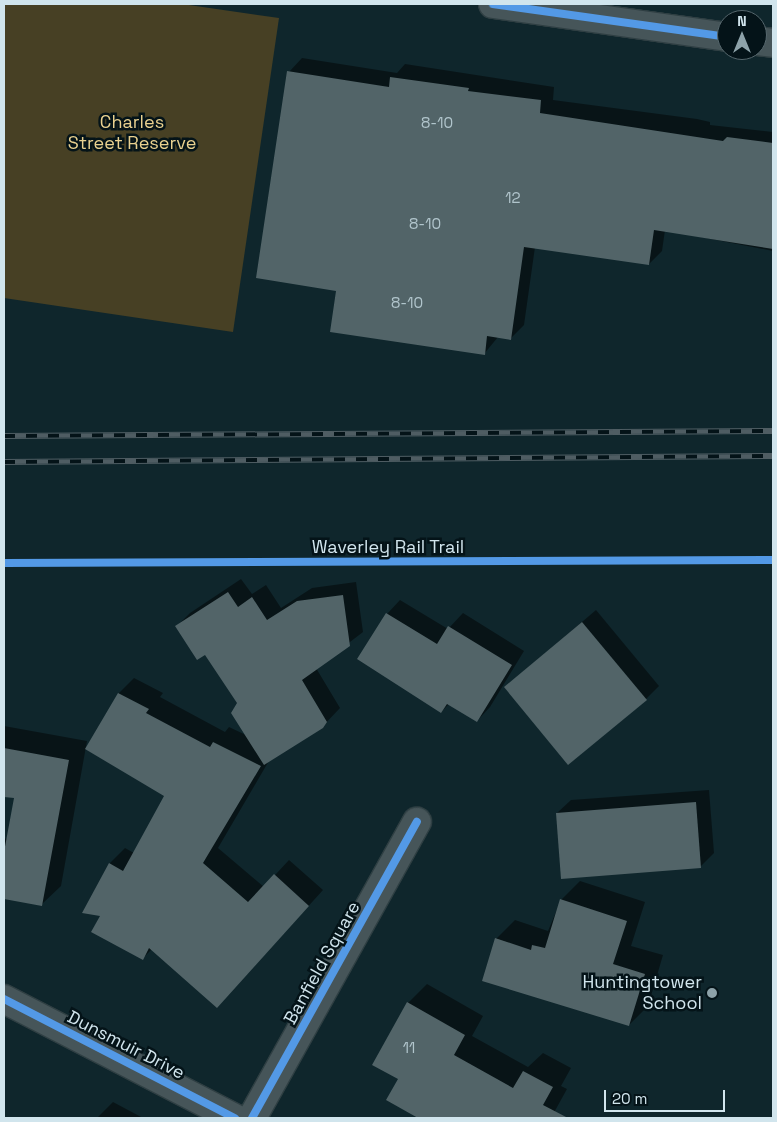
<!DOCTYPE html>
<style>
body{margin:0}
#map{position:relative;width:777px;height:1122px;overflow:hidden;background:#0f262c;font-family:"Space Grotesk",sans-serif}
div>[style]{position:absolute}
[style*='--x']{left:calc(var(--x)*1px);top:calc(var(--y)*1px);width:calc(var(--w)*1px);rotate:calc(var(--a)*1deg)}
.green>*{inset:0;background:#474024}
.shadow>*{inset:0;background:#0007}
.building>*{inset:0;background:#526468}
.roads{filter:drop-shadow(1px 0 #2f3f43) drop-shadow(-1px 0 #2f3f43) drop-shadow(0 1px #2f3f43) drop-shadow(0 -1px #2f3f43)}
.minor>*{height:28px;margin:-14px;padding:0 14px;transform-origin:14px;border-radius:14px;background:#465559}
.rail>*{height:5.5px;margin-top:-2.75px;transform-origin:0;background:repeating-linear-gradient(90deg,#041318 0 11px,#4f5d63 0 22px);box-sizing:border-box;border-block:1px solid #4f5d63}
.cycleway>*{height:8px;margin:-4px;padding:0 4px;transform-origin:4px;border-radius:4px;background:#5399e6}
.dots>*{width:14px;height:14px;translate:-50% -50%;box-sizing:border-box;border:2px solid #041318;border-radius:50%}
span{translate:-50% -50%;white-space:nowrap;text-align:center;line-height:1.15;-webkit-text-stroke:5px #041318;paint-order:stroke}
.number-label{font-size:15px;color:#b1c5cc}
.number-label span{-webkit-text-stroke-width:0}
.park-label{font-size:18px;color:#e9d18f}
.street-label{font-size:18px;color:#d1e5ed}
.poi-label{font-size:18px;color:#d1e5ed}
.right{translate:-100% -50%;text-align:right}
.frame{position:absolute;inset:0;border:5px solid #d1e5ed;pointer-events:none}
.north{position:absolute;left:717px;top:10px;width:50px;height:50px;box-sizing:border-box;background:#041318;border:1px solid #56676d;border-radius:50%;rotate:0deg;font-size:14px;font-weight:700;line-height:20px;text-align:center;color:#d1e5ed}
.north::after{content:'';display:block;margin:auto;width:18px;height:22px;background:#8da2a9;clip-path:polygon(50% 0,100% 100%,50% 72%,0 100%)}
.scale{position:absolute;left:604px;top:1090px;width:121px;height:22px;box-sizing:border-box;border:2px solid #d1e5ed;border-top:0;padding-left:6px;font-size:15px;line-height:18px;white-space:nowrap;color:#d1e5ed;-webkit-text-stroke:4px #041318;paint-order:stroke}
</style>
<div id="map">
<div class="green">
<i style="clip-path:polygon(4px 4px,182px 4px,279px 18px,233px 332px,4px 298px)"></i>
</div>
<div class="shadow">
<i style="clip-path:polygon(302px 58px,397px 73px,405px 64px,554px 87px,553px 100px,697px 119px,710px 122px,710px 125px,773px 132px,773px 251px,665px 230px,662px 251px,649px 264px,535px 247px,524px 325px,511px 338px,498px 337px,484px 354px,337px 290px,289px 72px)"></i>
<i style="clip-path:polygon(241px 579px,252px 594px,266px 585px,281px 608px,312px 588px,356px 582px,363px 632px,316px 668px,340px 708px,322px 727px,270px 759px,218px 848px,264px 887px,289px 860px,323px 890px,217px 1007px,152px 949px,143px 958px,102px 915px,84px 912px,110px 863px,125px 848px,134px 853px,166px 795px,86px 749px,119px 693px,134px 678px,163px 693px,160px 697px,225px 732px,229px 727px,248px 736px,238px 703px,205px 653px,176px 627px,190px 613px)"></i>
<i style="clip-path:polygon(400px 600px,448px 629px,463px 613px,524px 651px,490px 707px,477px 721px,449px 704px,441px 712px,387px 614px)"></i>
<i style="clip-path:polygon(596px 610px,659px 686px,646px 699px,506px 687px)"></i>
<i style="clip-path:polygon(4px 726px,87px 741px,61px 886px,42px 904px,4px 898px,4px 838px,7px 839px,15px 797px,4px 795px)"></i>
<i style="clip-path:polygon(709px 790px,714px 853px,700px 867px,557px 813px,571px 800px)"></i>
<i style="clip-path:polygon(580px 881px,645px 902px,631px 946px,663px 955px,648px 1006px,629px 1025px,496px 939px,515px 920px,548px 931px,561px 900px)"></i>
<i style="clip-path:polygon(427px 984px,483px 1016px,472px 1036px,528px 1067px,543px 1053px,571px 1068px,561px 1086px,567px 1089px,551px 1118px,420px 1118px,388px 1100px,399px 1079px,408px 1003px)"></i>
<i style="clip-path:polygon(113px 1102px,143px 1118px,97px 1118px)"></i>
</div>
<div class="building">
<i style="clip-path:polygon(287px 71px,389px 87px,390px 77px,469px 88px,468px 91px,541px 100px,540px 113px,723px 141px,727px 137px,773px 143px,773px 249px,654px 230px,649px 265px,524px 247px,511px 340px,487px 336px,485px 355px,330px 332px,336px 291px,256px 278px)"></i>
<i style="clip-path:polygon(228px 592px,238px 607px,252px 597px,267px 620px,297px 601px,343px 595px,350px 646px,302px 680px,327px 722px,323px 728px,264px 765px,231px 713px,237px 703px,205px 655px,197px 660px,175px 626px)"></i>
<i style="clip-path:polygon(386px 613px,437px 644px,448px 626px,512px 665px,477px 722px,447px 704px,441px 713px,357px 659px)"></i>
<i style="clip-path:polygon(582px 622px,647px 700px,568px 765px,504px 687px)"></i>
<i style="clip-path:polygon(118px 693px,149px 709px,146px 713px,210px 747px,213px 742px,261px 766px,203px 863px,248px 902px,274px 874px,309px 906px,217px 1008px,149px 948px,143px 960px,91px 932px,100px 916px,82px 913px,109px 863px,123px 871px,164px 796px,85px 749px)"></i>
<i style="clip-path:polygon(4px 748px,69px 760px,42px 906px,4px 899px,4px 852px,14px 798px,4px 797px)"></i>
<i style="clip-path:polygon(696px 802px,701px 868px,561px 879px,556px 813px)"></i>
<i style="clip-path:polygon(560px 899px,627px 921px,613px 964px,645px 974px,629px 1026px,482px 981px,495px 938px,531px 950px,532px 945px,545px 948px)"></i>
<i style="clip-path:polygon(407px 1002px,465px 1035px,454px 1055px,513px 1088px,523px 1071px,553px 1087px,543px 1105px,568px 1118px,418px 1118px,386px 1100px,398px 1079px,372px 1065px)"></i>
</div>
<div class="roads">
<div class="minor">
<i style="--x:493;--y:4;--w:236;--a:8"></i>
<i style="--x:757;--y:41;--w:16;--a:7"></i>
<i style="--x:4;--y:999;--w:260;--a:27.3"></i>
<i style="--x:252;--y:1118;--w:339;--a:-60.9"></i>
</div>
</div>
<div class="rail">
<i style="--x:4;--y:436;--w:769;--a:-0.37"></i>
<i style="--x:4;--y:462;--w:769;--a:-0.45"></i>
</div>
<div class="cycleway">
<i style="--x:493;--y:4;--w:236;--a:8"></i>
<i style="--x:4;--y:563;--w:769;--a:-0.22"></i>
<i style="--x:4;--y:999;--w:260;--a:27.3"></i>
<i style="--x:252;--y:1118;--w:339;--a:-60.9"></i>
</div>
<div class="dots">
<i style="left:712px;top:993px;background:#8da2a9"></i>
</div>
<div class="number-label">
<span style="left:437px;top:123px">8-10</span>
<span style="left:513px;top:198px">12</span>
<span style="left:425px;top:224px">8-10</span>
<span style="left:407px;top:303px">8-10</span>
<span style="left:409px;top:1048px">11</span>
</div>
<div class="park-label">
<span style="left:132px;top:133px">Charles<br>Street Reserve</span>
</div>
<div class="street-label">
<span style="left:388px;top:547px">Waverley Rail Trail</span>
<span style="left:322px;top:963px;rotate:-61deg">Banfield Square</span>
<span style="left:126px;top:1045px;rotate:27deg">Dunsmuir Drive</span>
</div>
<div class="poi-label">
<span class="right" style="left:702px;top:993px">Huntingtower<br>School</span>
</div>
<div class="frame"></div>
<div class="north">N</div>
<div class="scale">20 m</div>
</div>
